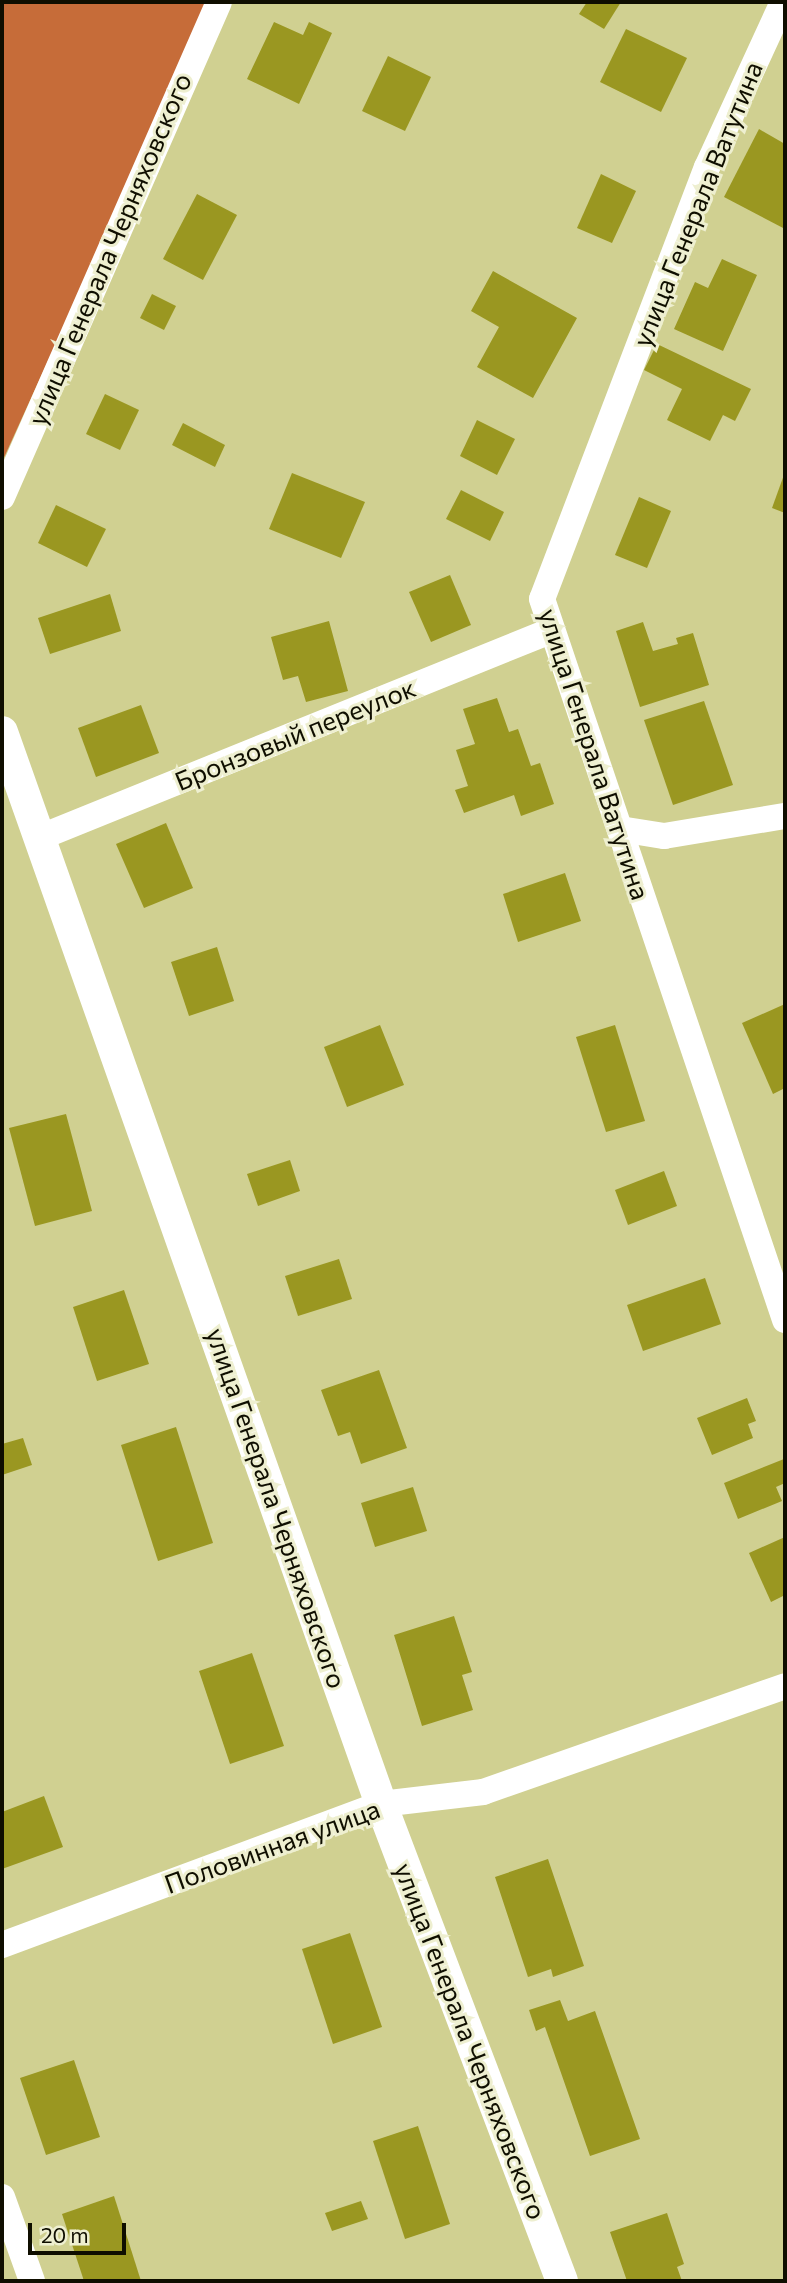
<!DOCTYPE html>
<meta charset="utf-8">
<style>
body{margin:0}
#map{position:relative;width:787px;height:2283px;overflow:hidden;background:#d0d091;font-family:Commissioner,sans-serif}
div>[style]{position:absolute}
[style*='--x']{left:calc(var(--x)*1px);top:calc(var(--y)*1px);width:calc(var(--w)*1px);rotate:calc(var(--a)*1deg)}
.forest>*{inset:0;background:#c66c39}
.building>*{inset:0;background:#9a9721}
.minor>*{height:26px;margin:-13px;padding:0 13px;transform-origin:13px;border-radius:13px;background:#fff}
.tertiary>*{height:32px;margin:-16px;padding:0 16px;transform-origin:16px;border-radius:16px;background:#fff}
span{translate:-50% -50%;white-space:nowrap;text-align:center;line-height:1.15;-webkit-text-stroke:6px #eeefd0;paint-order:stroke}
.street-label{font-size:26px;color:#0f0e00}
.frame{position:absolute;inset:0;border:4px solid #0f0e00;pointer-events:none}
.scale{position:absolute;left:28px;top:2223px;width:98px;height:32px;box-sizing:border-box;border:4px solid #0f0e00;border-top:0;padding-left:9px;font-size:21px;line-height:24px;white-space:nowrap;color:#0f0e00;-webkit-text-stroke:5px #eeefd0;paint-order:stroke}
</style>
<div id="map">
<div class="forest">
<i style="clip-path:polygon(2px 2px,211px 2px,2px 462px)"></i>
</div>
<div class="building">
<i style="clip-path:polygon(587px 2px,621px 2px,604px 29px,579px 14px)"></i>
<i style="clip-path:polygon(274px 22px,303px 35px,309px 22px,332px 33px,299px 104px,247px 79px)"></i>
<i style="clip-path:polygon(626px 29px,687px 58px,661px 112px,600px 82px)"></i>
<i style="clip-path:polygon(388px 56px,431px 77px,405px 131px,362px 111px)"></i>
<i style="clip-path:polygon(759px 129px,785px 144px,785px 229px,724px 197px)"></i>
<i style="clip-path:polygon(601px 174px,636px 191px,612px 243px,577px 228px)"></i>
<i style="clip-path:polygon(197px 194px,237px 215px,203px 280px,163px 259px)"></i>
<i style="clip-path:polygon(722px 259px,757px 275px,723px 351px,674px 329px,695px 282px,708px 288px)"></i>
<i style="clip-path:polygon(493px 271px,577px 318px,533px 398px,477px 367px,499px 327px,471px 311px)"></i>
<i style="clip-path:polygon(152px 294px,176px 306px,164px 330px,140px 318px)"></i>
<i style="clip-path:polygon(657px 344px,751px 389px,735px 421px,723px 415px,710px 441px,667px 420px,682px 389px,644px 370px)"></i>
<i style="clip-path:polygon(105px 394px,139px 410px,120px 450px,86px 434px)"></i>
<i style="clip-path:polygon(477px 420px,515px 439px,497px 475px,460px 456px)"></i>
<i style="clip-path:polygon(183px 423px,225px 445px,215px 467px,172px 445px)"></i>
<i style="clip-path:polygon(785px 472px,785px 513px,772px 508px)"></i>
<i style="clip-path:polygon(292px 473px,365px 502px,341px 558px,269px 529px)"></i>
<i style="clip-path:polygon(461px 490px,504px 512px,490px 541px,446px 519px)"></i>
<i style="clip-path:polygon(639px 497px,671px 511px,647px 568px,615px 555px)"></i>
<i style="clip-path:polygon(56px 505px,106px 529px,87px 567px,38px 543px)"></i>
<i style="clip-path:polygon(450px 575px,471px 625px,431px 642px,409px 592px)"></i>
<i style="clip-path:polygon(110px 594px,121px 631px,50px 654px,38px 618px)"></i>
<i style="clip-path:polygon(329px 621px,348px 691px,306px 702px,298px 676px,283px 680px,271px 637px)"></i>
<i style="clip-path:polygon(643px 622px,653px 651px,678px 644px,676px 638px,693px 633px,709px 685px,640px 707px,616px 631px)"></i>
<i style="clip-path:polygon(497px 698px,509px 732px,518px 729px,531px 766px,540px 763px,554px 804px,521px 816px,514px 795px,464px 813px,455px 790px,468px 786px,456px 750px,475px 744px,463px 709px)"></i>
<i style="clip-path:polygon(704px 701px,733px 785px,673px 805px,644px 720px)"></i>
<i style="clip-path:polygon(141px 705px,159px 753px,96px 777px,78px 728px)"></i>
<i style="clip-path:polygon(166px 823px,193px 888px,144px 908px,116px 844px)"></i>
<i style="clip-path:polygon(565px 873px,581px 921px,518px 942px,503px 894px)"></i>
<i style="clip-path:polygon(217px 947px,234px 1001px,189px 1016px,171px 962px)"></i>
<i style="clip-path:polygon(785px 1004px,785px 1088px,773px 1094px,742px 1023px)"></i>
<i style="clip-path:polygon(380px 1025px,404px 1085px,347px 1107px,324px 1047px)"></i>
<i style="clip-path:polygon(615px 1025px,645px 1121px,606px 1132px,576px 1037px)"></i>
<i style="clip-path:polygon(66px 1114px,92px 1211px,35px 1226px,9px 1128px)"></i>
<i style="clip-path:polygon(290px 1160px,300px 1191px,258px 1206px,247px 1174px)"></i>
<i style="clip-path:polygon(664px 1171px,677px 1206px,628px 1225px,615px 1190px)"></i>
<i style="clip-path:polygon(339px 1259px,352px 1299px,298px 1316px,285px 1276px)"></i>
<i style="clip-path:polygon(705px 1278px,721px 1324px,643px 1351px,627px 1305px)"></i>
<i style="clip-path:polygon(124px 1290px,149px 1364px,97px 1381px,73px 1307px)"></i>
<i style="clip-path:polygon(379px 1370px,407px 1448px,361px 1464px,350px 1432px,338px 1436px,321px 1390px)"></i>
<i style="clip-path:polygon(747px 1398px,756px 1421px,748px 1424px,753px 1438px,712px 1455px,697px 1418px)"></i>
<i style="clip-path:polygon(176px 1427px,213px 1543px,158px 1561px,121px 1445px)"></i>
<i style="clip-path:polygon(23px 1438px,32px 1465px,2px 1475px,2px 1444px)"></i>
<i style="clip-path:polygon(784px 1459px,785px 1483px,776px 1487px,782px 1501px,738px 1519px,724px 1483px)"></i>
<i style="clip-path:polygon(413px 1487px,427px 1531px,375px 1547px,361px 1503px)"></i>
<i style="clip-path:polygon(785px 1537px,785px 1595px,771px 1602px,749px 1553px)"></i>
<i style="clip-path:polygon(454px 1616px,472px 1672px,462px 1675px,473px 1710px,422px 1726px,394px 1635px)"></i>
<i style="clip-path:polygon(252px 1653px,284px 1746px,230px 1764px,199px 1671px)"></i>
<i style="clip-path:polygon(44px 1796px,63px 1847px,2px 1869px,2px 1812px)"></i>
<i style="clip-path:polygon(548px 1859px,584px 1966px,553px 1977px,551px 1969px,528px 1977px,495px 1877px)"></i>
<i style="clip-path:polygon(350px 1933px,382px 2027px,333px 2044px,302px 1949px)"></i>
<i style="clip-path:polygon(560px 2000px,568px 2021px,595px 2011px,640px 2139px,590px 2156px,545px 2027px,536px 2031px,529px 2010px)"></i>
<i style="clip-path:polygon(74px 2060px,100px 2137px,46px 2155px,20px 2078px)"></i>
<i style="clip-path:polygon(418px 2126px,450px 2224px,405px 2239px,373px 2141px)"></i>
<i style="clip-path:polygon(114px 2196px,141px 2281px,84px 2281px,62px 2214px)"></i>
<i style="clip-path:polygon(361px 2201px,368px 2219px,332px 2231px,325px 2213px)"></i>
<i style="clip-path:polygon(667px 2213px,684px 2264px,677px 2267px,682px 2281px,627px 2281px,610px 2232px)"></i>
</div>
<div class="minor">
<i style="--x:783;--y:2;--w:182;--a:114.7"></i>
<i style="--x:707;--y:167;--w:462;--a:110.9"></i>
<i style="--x:542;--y:599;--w:761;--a:71.37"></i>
<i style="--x:2;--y:497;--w:540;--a:-66.33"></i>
<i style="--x:620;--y:829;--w:45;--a:9"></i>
<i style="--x:664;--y:836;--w:123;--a:-9.4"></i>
<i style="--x:41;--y:837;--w:549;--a:-22.03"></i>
<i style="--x:2;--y:1945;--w:404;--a:-20.4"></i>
<i style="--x:381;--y:1804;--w:103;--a:-6.7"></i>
<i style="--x:483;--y:1792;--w:320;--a:-19.3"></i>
<i style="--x:2;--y:2197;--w:89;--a:70.3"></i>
</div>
<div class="tertiary">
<i style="--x:2;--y:732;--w:1137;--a:70.53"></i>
<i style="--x:381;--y:1804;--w:510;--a:69.22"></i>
</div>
<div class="street-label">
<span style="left:697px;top:204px;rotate:-68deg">улица Генерала Ватутина</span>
<span style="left:109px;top:249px;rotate:-67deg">улица Генерала Черняховского</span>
<span style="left:295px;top:734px;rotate:-22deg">Бронзовый переулок</span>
<span style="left:595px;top:754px;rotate:72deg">улица Генерала Ватутина</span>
<span style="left:277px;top:1508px;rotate:71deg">улица Генерала Черняховского</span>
<span style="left:272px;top:1846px;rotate:-20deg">Половинная улица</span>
<span style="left:471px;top:2041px;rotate:69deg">улица Генерала Черняховского</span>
</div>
<div class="frame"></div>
<div class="scale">20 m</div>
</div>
